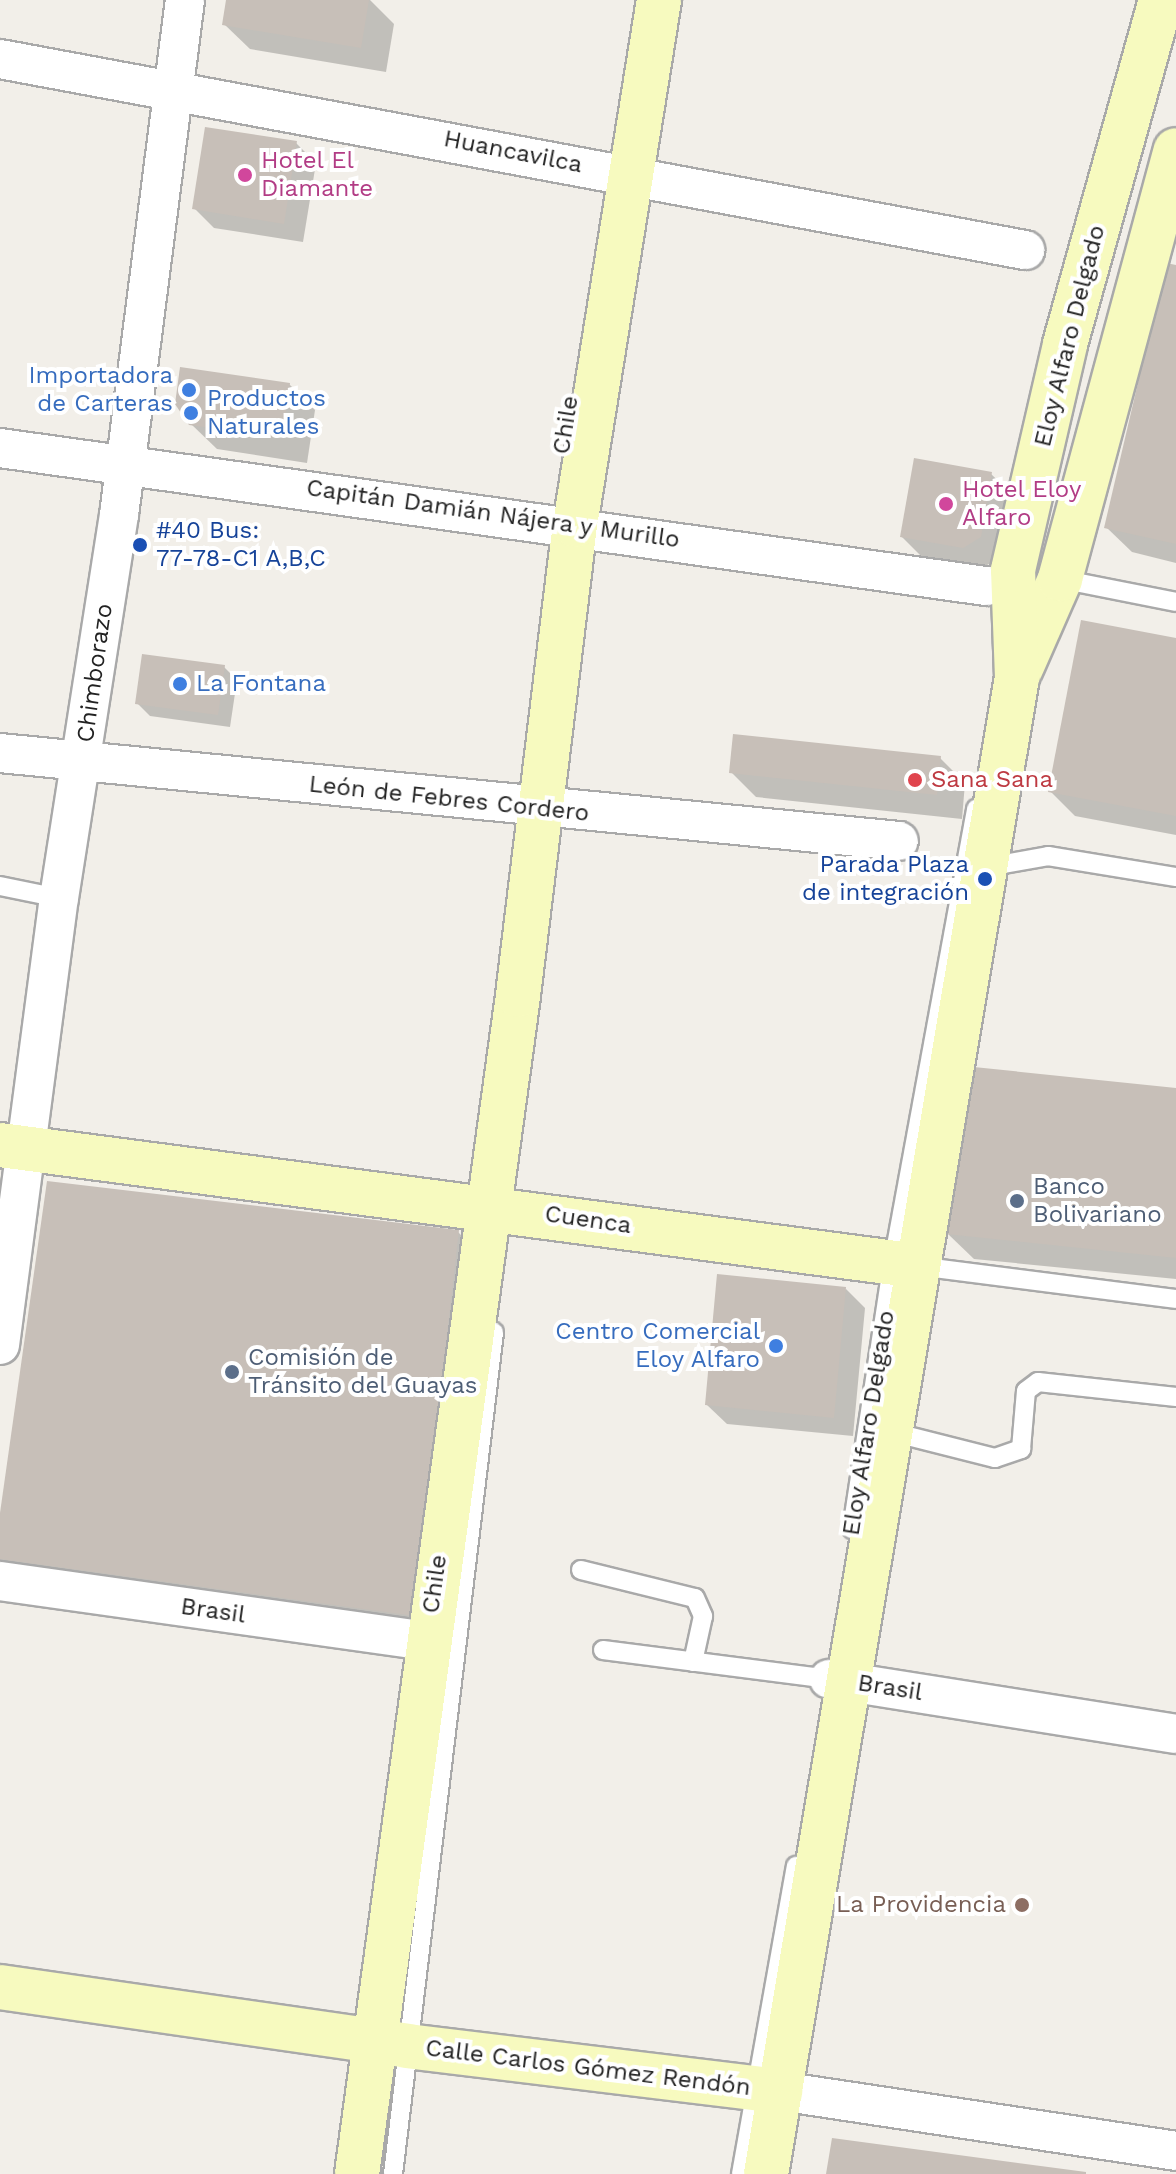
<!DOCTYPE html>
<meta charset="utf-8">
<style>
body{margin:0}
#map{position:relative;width:1176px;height:2174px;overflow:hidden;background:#f2efe9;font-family:"Work Sans",sans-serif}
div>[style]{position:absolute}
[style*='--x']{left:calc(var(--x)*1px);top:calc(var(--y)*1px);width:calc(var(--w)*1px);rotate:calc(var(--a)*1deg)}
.shadow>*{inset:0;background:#0003}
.building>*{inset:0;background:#c7bfb8}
.roads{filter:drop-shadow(2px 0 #a9a9a9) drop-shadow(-2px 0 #a9a9a9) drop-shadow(0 2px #a9a9a9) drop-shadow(0 -2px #a9a9a9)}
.lane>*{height:18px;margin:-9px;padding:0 9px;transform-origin:9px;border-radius:9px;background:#fff}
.street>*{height:38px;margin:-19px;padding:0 19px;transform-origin:19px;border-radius:19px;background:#fff}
.secondary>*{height:44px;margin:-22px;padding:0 22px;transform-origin:22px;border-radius:22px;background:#f7fabf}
.dots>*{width:22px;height:22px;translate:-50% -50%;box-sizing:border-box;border:4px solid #fff;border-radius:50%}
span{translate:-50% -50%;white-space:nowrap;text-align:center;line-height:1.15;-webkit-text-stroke:8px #fff;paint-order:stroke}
.street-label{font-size:24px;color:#222}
.hotel-label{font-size:24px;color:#b23c85}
.left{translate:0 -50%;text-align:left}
.shop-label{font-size:24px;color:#366cbe}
.right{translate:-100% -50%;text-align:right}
.transit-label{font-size:24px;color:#164399}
.health-label{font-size:24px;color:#be3a42}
.service-label{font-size:24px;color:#4e5e75}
.education-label{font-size:24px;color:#785e54}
</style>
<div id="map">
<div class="shadow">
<i style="clip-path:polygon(228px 0,370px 0,394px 24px,386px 72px,250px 49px,224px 24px)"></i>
<i style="clip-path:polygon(296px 143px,316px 163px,303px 242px,214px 228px,194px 208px)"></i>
<i style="clip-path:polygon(1176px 267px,1176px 563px,1132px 552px,1106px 527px)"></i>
<i style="clip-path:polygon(289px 384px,315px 410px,307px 463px,217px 449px,191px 424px)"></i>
<i style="clip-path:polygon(991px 474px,1011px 493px,1000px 557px,984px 567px,921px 556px,902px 537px)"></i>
<i style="clip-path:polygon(1176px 640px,1176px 835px,1075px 816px,1050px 791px)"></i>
<i style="clip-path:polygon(224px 667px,237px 680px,230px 727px,150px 716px,137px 703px)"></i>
<i style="clip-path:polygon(940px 758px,965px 783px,962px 819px,756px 797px,731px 772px)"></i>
<i style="clip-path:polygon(1176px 1090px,1176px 1279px,974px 1259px,948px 1234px)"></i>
<i style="clip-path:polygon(458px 1232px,483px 1258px,440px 1640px,21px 1583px,0 1562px,0 1527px)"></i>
<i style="clip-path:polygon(846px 1289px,865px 1308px,853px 1436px,727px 1424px,707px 1405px)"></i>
</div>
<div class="building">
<i style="clip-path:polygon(226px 0,369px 0,361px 48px,222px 25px)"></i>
<i style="clip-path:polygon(205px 127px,297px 141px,284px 224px,192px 209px)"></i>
<i style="clip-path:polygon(1166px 263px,1176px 265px,1176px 544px,1104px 528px)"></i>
<i style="clip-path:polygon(180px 367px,290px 383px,282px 438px,189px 425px,175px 404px)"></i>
<i style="clip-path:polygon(914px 458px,992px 472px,981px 537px,963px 548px,900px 537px)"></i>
<i style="clip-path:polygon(1081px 620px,1176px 638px,1176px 816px,1048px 792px)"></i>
<i style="clip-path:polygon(142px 654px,225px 665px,218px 715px,135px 704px)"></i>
<i style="clip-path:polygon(733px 734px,941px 756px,937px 795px,729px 773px)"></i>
<i style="clip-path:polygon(964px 1066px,1176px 1088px,1176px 1258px,946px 1234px)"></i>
<i style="clip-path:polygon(47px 1181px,459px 1230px,415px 1616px,0 1559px,0 1513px)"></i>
<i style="clip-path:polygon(717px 1274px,846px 1287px,834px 1418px,705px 1405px)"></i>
<i style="clip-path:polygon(832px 2138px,1086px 2172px,1086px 2174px,826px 2174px)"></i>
</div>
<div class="roads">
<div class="lane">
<i style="--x:1060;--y:579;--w:118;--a:11.2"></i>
<i style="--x:987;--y:867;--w:62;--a:-10.2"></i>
<i style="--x:1048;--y:856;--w:130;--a:9.3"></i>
<i style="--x:0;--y:886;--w:60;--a:11.5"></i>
<i style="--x:918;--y:1266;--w:260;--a:7.3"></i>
<i style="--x:892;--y:1432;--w:106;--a:14.2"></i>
<i style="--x:995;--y:1458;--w:28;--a:-19"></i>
<i style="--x:1021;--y:1449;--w:58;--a:-85.1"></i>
<i style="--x:1026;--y:1391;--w:15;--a:-37"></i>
<i style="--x:1038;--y:1382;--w:139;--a:6.2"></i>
<i style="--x:852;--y:1529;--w:270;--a:-81.3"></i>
<i style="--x:893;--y:1262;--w:461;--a:-79.6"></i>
<i style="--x:581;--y:1570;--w:117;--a:13.8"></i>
<i style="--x:695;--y:1598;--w:20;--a:66"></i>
<i style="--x:703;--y:1616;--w:47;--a:102.3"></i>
<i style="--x:603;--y:1650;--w:228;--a:7.3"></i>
<i style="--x:393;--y:2174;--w:848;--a:-83.16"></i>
<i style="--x:741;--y:2174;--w:313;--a:-79.9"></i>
</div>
<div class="street">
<i style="--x:0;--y:59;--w:1043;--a:10.56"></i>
<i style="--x:0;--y:448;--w:996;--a:7.97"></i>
<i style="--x:0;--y:753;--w:903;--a:5.59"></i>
<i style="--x:0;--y:1345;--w:451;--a:-82.5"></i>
<i style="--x:59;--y:898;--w:388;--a:-81.1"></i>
<i style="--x:119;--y:515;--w:519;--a:-82.7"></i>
<i style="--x:0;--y:1581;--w:431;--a:8"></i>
<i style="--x:829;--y:1679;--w:351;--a:9"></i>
<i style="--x:780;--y:2091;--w:401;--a:8.6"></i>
</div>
<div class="secondary">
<i style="--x:1021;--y:668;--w:97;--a:-66.3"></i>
<i style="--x:1060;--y:579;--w:444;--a:-74.9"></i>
<i style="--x:0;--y:1145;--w:926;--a:7.51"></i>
<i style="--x:0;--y:1987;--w:411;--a:8.2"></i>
<i style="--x:407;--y:2046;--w:376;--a:6.9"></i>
<i style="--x:357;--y:2174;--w:1190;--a:-82.22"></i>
<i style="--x:518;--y:995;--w:473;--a:-83.1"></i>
<i style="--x:575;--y:525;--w:532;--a:-80.91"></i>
<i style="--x:766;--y:2174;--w:1517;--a:-80.48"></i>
<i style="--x:1017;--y:678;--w:108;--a:-92.1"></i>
<i style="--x:1013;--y:570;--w:232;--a:-77"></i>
<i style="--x:1065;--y:344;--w:357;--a:-74.4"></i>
</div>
</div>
<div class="dots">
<i style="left:245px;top:175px;background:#d1479c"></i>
<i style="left:189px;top:390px;background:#3f7fe0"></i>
<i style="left:191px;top:413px;background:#3f7fe0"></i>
<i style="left:946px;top:504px;background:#d1479c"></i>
<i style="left:140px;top:545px;background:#1a4fb4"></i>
<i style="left:180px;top:684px;background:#3f7fe0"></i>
<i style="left:915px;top:780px;background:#e0444e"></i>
<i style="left:985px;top:879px;background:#1a4fb4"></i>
<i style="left:1017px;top:1201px;background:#5c6f8a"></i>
<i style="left:776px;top:1346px;background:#3f7fe0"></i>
<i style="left:232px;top:1372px;background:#5c6f8a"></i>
<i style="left:1022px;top:1905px;background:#8d6e63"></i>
</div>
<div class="street-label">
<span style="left:513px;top:152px;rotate:11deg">Huancavilca</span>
<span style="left:1070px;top:336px;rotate:-76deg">Eloy Alfaro Delgado</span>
<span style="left:566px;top:425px;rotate:-81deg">Chile</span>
<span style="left:493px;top:514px;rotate:8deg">Capitán Damián Nájera y Murillo</span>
<span style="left:95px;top:673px;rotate:-82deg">Chimborazo</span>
<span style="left:449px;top:799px;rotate:6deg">León de Febres Cordero</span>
<span style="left:588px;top:1220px;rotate:8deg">Cuenca</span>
<span style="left:869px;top:1423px;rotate:-81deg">Eloy Alfaro Delgado</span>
<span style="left:435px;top:1584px;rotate:-82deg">Chile</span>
<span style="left:213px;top:1611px;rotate:8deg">Brasil</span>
<span style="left:890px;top:1688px;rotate:9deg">Brasil</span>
<span style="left:588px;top:2068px;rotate:7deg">Calle Carlos Gómez Rendón</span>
</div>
<div class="hotel-label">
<span class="left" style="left:261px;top:175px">Hotel El<br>Diamante</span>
<span class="left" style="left:962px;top:504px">Hotel Eloy<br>Alfaro</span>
</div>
<div class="shop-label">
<span class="right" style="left:173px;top:390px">Importadora<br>de Carteras</span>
<span class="left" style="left:207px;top:413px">Productos<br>Naturales</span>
<span class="left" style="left:196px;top:684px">La Fontana</span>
<span class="right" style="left:760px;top:1346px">Centro Comercial<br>Eloy Alfaro</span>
</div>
<div class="transit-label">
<span class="left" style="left:156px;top:545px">#40 Bus:<br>77-78-C1 A,B,C</span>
<span class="right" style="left:969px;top:879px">Parada Plaza<br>de integración</span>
</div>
<div class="health-label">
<span class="left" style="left:931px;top:780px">Sana Sana</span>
</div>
<div class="service-label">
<span class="left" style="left:1033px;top:1201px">Banco<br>Bolivariano</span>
<span class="left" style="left:248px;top:1372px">Comisión de<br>Tránsito del Guayas</span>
</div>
<div class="education-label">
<span class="right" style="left:1006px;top:1905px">La Providencia</span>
</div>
</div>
